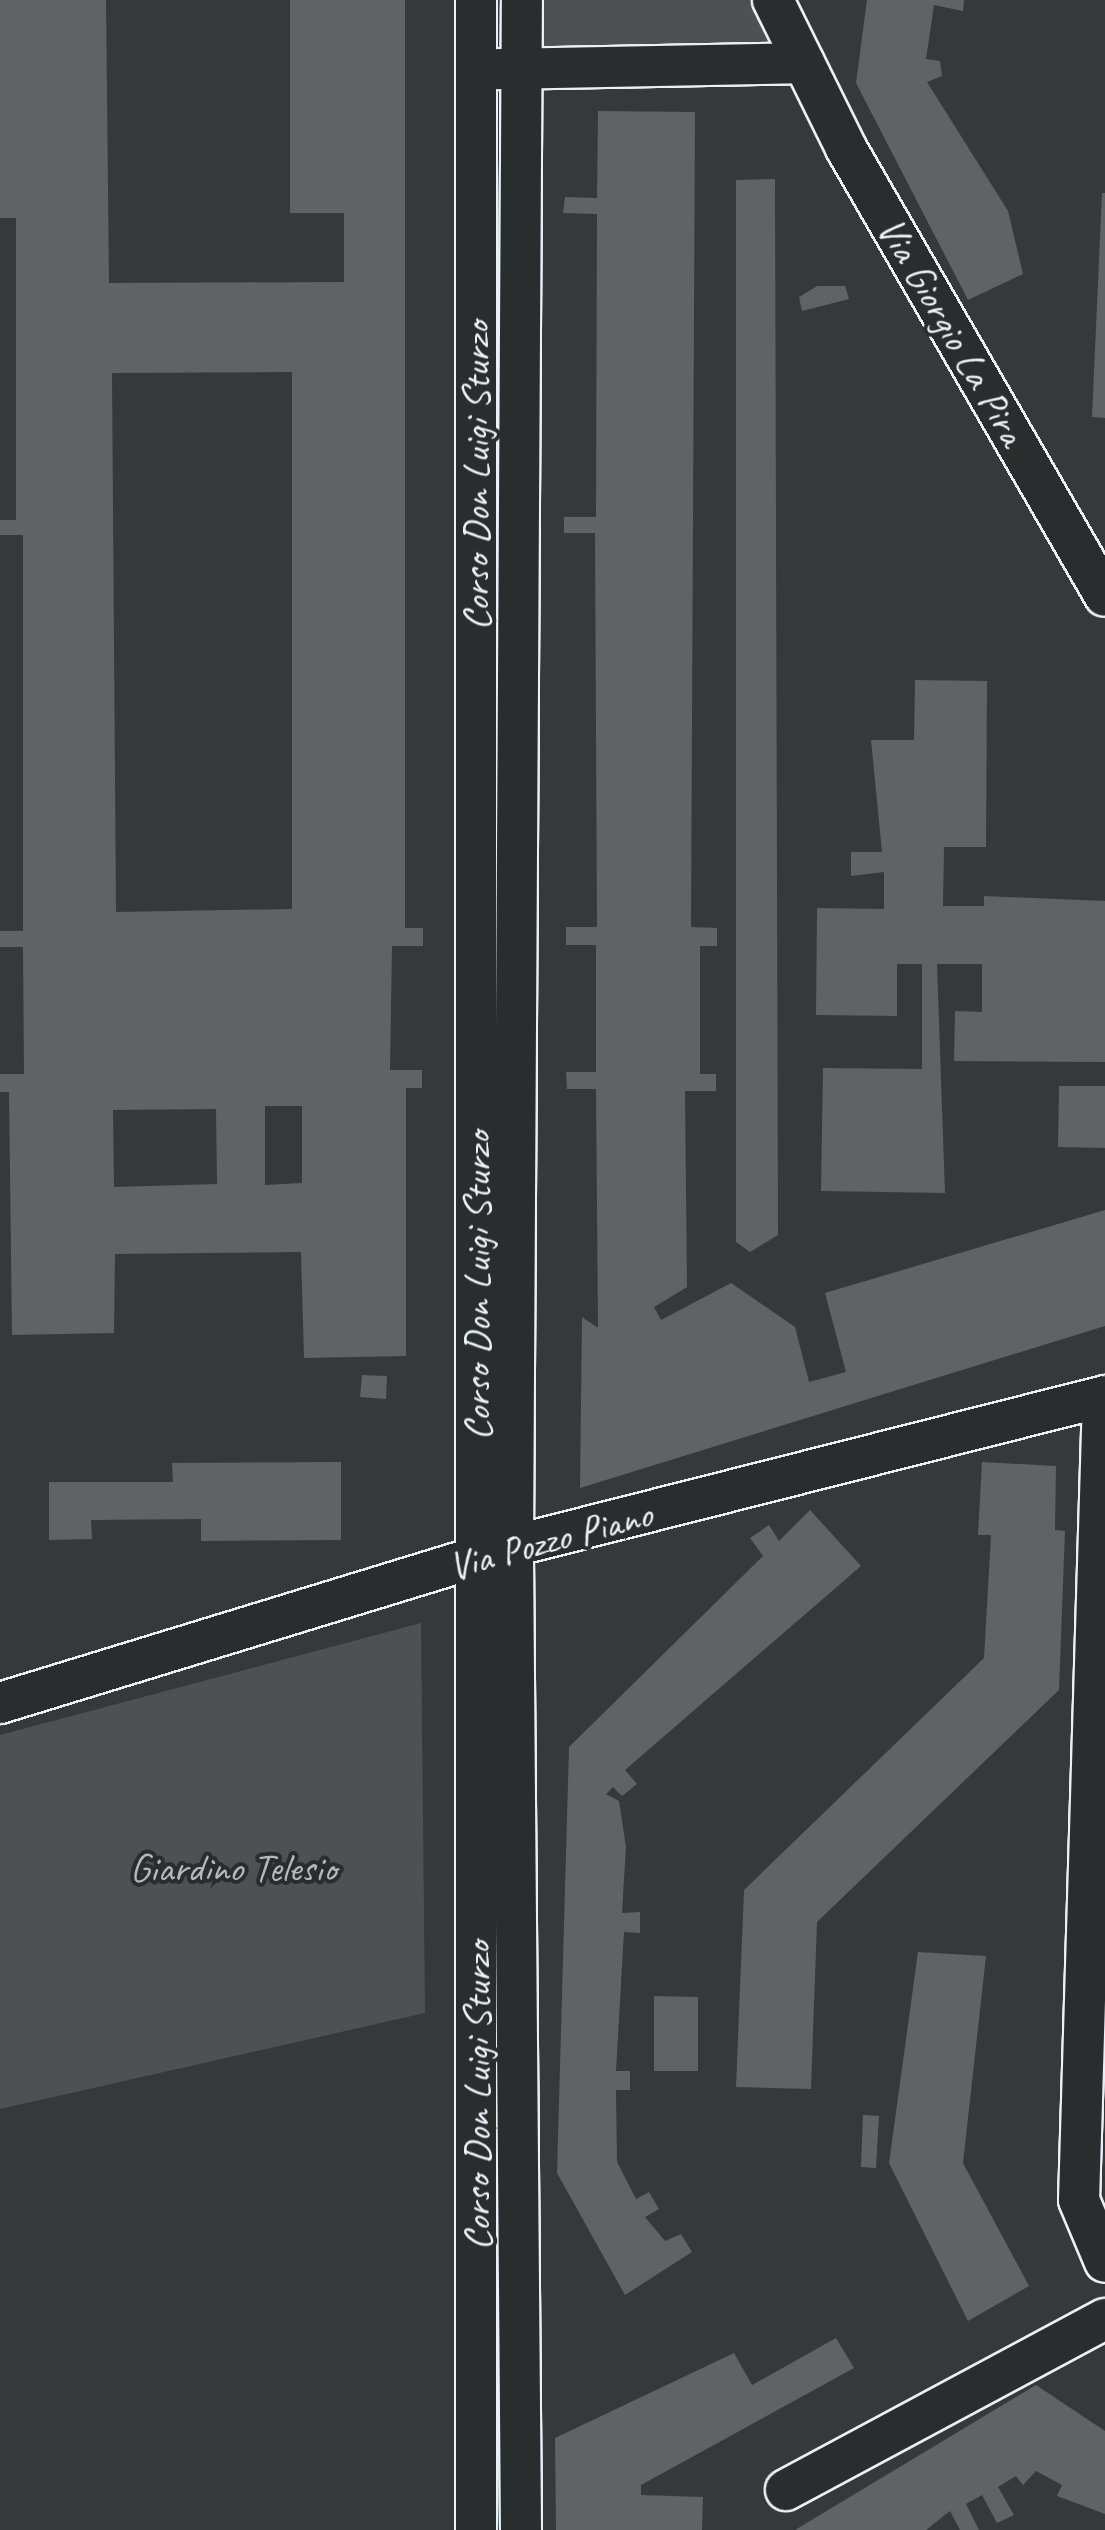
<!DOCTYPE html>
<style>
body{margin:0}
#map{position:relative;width:1105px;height:2530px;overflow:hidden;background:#35393a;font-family:Caveat,sans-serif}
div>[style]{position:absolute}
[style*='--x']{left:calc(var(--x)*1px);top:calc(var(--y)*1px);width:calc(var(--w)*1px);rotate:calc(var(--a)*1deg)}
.green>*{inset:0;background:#4d5152}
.building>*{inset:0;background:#5f6365}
.roads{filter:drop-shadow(2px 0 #e8f1f8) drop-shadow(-2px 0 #e8f1f8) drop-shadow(0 2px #e8f1f8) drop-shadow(0 -2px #e8f1f8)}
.minor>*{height:40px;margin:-20px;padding:0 20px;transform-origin:20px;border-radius:20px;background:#2a2d2e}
span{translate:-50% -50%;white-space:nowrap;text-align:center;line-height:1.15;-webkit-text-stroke:8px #2a2d2e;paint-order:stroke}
.street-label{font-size:40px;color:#e8f1f8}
.park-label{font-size:40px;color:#b2b9be}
</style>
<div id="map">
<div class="green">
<i style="clip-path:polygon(534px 0,759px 0,784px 51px,534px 60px)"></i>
<i style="clip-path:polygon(421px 1623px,425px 2013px,0 2109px,0 1735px)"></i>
</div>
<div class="building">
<i style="clip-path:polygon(evenodd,0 0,106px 0,109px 283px,344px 282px,344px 213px,290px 213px,290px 0,405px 0,405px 928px,423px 928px,423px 946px,392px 946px,390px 1070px,422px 1070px,422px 1088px,406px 1088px,406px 1356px,304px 1358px,301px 1252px,115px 1254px,114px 1333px,12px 1335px,9px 1092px,0 1092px,0 1074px,24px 1074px,23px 947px,0 947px,0 931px,23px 931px,23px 535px,0 535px,0 520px,16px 520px,16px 218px,0 218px,0 0,292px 372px,292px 909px,116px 912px,112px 373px,292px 372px,0 0,265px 1106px,302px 1106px,302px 1183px,265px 1185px,265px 1106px,0 0,216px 1109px,217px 1184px,114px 1187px,113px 1110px,216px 1109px)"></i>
<i style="clip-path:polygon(867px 0,964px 0,963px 11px,934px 5px,926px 59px,940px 61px,942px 76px,927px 82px,1008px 211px,1023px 274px,968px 300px,856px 83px)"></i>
<i style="clip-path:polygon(598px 111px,695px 112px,691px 927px,717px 928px,717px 946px,700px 946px,700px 1074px,716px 1074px,716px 1091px,685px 1091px,687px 1287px,654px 1307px,661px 1320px,731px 1283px,795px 1327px,809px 1382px,846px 1372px,825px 1293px,1105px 1210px,1105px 1326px,580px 1488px,582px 1317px,598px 1328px,596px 1089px,567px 1089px,566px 1072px,596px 1072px,596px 945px,566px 945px,566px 927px,597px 927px,595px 533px,564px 533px,564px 517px,596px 517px,597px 214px,563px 213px,565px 197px,597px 198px)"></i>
<i style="clip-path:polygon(775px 179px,778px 1235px,750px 1252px,736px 1242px,736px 180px)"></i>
<i style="clip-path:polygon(1102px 193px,1105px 193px,1105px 418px,1092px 417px)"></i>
<i style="clip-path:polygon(817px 286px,845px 286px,849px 299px,802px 311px,799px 297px)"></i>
<i style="clip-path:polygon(915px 680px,987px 681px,986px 847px,944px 847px,943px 906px,984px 906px,984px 896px,1105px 901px,1105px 1062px,954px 1061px,955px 1011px,982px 1012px,982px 964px,937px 964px,945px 1193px,821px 1191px,823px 1068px,922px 1069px,922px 964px,897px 964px,897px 1016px,816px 1015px,817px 908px,884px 909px,884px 872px,851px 876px,851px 852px,882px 852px,871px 740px,914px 740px)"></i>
<i style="clip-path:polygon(1059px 1086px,1105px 1086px,1105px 1148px,1058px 1147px)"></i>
<i style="clip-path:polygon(362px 1375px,387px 1376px,386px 1399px,360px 1397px)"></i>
<i style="clip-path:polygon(341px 1462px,341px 1540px,201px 1541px,201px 1519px,91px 1520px,92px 1539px,49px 1540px,49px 1482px,173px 1482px,172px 1463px)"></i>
<i style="clip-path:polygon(982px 1462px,1056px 1466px,1055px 1530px,1065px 1531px,1059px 1690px,817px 1922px,811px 2089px,736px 2087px,744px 1890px,984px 1658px,991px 1535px,978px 1535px)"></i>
<i style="clip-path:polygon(810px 1510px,861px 1566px,625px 1770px,637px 1784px,622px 1796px,613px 1787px,606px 1794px,619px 1801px,626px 1847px,622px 1913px,640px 1912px,640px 1933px,624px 1932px,616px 2071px,630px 2071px,630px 2090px,616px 2090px,617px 2162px,636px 2199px,649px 2192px,659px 2209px,645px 2217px,665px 2241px,681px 2234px,692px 2252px,625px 2295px,557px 2173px,569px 1747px,763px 1556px,750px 1538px,769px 1525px,779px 1541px)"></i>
<i style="clip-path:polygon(918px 1952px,986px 1956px,963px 2163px,1029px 2286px,968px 2321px,889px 2163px)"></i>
<i style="clip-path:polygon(654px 1996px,698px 1997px,698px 2071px,654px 2071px)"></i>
<i style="clip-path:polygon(863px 2115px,879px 2116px,876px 2168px,861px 2167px)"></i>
<i style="clip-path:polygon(836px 2338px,854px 2368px,641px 2485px,641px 2495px,703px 2497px,702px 2530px,556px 2530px,555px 2438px,734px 2353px,752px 2385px)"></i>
<i style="clip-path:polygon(1036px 2385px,1105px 2431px,1105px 2514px,1057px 2496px,1062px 2485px,1036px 2471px,1023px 2485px,1016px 2476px,998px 2487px,1014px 2515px,997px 2523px,982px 2495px,966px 2504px,979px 2530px,960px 2530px,950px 2511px,926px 2530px,795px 2530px)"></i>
</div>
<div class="roads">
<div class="minor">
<i style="--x:476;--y:0;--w:2530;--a:90"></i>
<i style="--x:773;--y:0;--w:165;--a:63.7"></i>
<i style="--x:846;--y:148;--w:517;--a:59.97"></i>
<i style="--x:497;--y:69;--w:307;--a:-1.1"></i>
<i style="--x:1103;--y:1397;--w:803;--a:91.71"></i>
<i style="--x:1079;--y:2200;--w:67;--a:67.2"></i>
<i style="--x:0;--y:1703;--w:536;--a:-17.02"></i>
<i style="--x:513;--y:1546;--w:611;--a:-14.22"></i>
<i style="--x:786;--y:2490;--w:362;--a:-28.2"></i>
<i style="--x:521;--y:2530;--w:984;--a:-90.47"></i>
<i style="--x:513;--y:1546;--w:1546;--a:-89.67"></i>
</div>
</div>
<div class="street-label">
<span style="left:952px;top:331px;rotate:60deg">Via Giorgio La Pira</span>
<span style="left:476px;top:476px;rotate:-90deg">Corso Don Luigi Sturzo</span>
<span style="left:477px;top:1286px;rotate:-90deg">Corso Don Luigi Sturzo</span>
<span style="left:550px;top:1540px;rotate:-15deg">Via Pozzo Piano</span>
<span style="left:477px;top:2096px;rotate:-90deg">Corso Don Luigi Sturzo</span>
</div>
<div class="park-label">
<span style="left:233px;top:1868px">Giardino Telesio</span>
</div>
</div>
